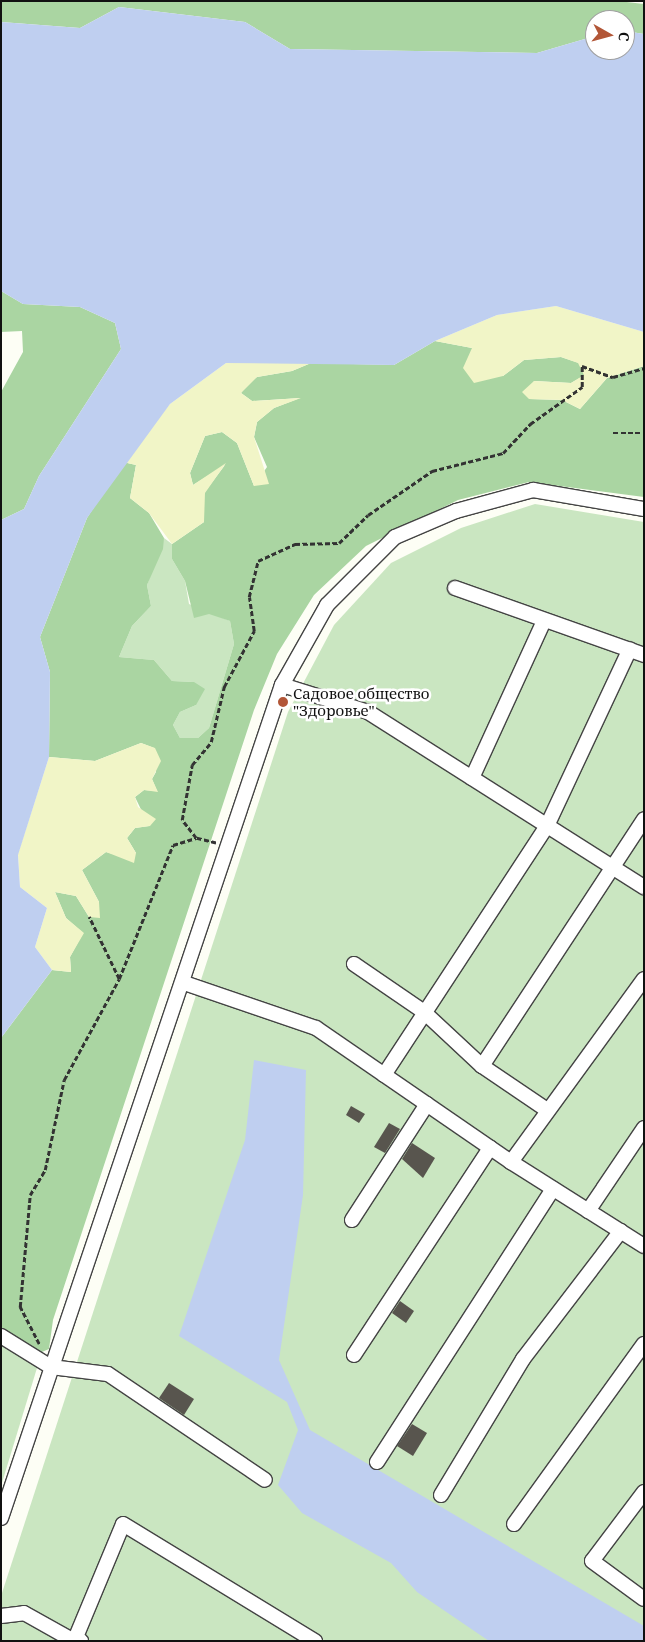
<!DOCTYPE html>
<meta charset="utf-8">
<style>
body{margin:0}
#map{position:relative;width:645px;height:1642px;overflow:hidden;background:#fdfef5;font-family:"Noto Serif",serif}
div>[style]{position:absolute}
[style*='--x']{left:calc(var(--x)*1px);top:calc(var(--y)*1px);width:calc(var(--w)*1px);rotate:calc(var(--a)*1deg)}
.green>*{inset:0;background:#cae6c1}
.forest>*{inset:0;background:#aad5a2}
.sand>*{inset:0;background:#f1f5c7}
.water>*{inset:0;background:#bfcff0}
.building>*{inset:0;background:#58554e}
.path>*{height:2.5px;margin-top:-1.25px;transform-origin:0;background:repeating-linear-gradient(90deg,#333 0 5px,transparent 0 7.5px)}
.roads{filter:drop-shadow(1px 0 #444) drop-shadow(-1px 0 #444) drop-shadow(0 1px #444) drop-shadow(0 -1px #444)}
.minor>*{height:14px;margin:-7px;padding:0 7px;transform-origin:7px;border-radius:7px;background:#fff}
.dots>*{width:14px;height:14px;translate:-50% -50%;box-sizing:border-box;border:2px solid #fff;border-radius:50%}
span{translate:-50% -50%;white-space:nowrap;text-align:center;line-height:1.15;-webkit-text-stroke:5px #fff;paint-order:stroke}
.poi-label{font-size:15px;color:#111}
.left{translate:0 -50%;text-align:left}
.frame{position:absolute;inset:0;border:2px solid #111;pointer-events:none}
.north{position:absolute;left:585px;top:10px;width:50px;height:50px;box-sizing:border-box;background:#fff;border:1px solid #a0a0a0;border-radius:50%;rotate:97deg;font-size:14px;font-weight:700;line-height:20px;text-align:center;color:#111}
.north::after{content:'';display:block;margin:auto;width:18px;height:22px;background:#b25637;clip-path:polygon(50% 0,100% 100%,50% 72%,0 100%)}
</style>
<div id="map">
<div class="green">
<i style="clip-path:polygon(535px 504px,644px 522px,644px 1641px,1px 1641px,1px 1596px,288px 712px,334px 625px,391px 563px,461px 528px)"></i>
<i style="clip-path:polygon(164px 538px,172px 544px,172px 559px,185px 581px,189px 604px,230px 621px,234px 644px,209px 728px,198px 738px,180px 738px,173px 725px,180px 712px,196px 705px,194px 682px,172px 681px,154px 660px,119px 657px,132px 626px,151px 606px,147px 585px)"></i>
<i style="clip-path:polygon(1px 1317px,44px 1345px,1px 1486px)"></i>
</div>
<div class="forest">
<i style="clip-path:polygon(1px 1px,618px 1px,644px 4px,644px 34px,625px 31px,625px 20px,595px 20px,595px 36px,537px 53px,290px 49px,245px 22px,119px 7px,80px 28px,1px 22px)"></i>
<i style="clip-path:polygon(1px 291px,23px 304px,80px 307px,115px 323px,121px 349px,39px 476px,24px 509px,1px 520px,1px 392px,23px 352px,22px 331px,1px 332px)"></i>
<i style="clip-path:polygon(435px 341px,472px 348px,503px 376px,524px 360px,561px 357px,579px 363px,585px 375px,571px 383px,534px 381px,529px 399px,562px 400px,580px 409px,607px 378px,644px 366px,644px 497px,529px 482px,458px 500px,366px 546px,314px 595px,277px 654px,254px 710px,53px 1320px,49px 1349px,37px 1354px,1px 1328px,1px 1038px,52px 970px,71px 972px,70px 957px,83px 933px,66px 918px,55px 892px,76px 896px,89px 917px,99px 902px,82px 870px,106px 852px,120px 856px,136px 853px,127px 838px,135px 828px,149px 826px,135px 797px,144px 790px,157px 791px,152px 779px,156px 772px,154px 748px,141px 743px,95px 761px,49px 757px,50px 672px,40px 637px,87px 518px,123px 462px,136px 465px,130px 498px,149px 513px,164px 538px,163px 549px,147px 585px,151px 606px,132px 626px,119px 657px,154px 660px,172px 681px,194px 682px,205px 689px,196px 705px,180px 712px,173px 725px,180px 738px,198px 738px,209px 728px,234px 644px,230px 621px,209px 614px,194px 618px,185px 581px,172px 559px,172px 544px,204px 522px,204px 493px,225px 465px,193px 485px,190px 473px,205px 436px,222px 432px,237px 443px,254px 486px,267px 467px,254px 437px,257px 422px,274px 408px,300px 398px,252px 401px,241px 393px,247px 384px,257px 377px,292px 371px,311px 363px,394px 365px)"></i>
</div>
<div class="sand">
<i style="clip-path:polygon(556px 306px,644px 332px,644px 366px,607px 378px,580px 409px,562px 400px,529px 399px,522px 392px,534px 381px,571px 383px,584px 375px,578px 363px,561px 357px,524px 360px,503px 376px,474px 383px,463px 368px,472px 348px,435px 341px,497px 315px)"></i>
<i style="clip-path:polygon(226px 363px,311px 363px,292px 371px,257px 377px,241px 393px,252px 401px,301px 398px,274px 408px,257px 422px,254px 437px,269px 484px,254px 486px,237px 443px,222px 432px,205px 436px,190px 473px,193px 485px,226px 463px,205px 493px,204px 522px,172px 544px,149px 513px,130px 498px,136px 465px,123px 462px,170px 404px)"></i>
<i style="clip-path:polygon(141px 743px,155px 748px,161px 761px,152px 779px,158px 792px,144px 790px,135px 797px,138px 807px,156px 819px,150px 826px,135px 828px,127px 838px,136px 853px,134px 863px,106px 852px,82px 870px,99px 902px,100px 918px,89px 917px,76px 896px,55px 892px,66px 918px,84px 933px,70px 957px,71px 972px,52px 970px,35px 947px,47px 908px,20px 887px,18px 854px,49px 757px,95px 761px)"></i>
</div>
<div class="water">
<i style="clip-path:polygon(119px 7px,245px 22px,290px 49px,537px 53px,595px 36px,595px 50px,625px 50px,625px 31px,644px 34px,644px 332px,556px 306px,497px 315px,435px 341px,394px 365px,226px 363px,170px 404px,87px 518px,40px 637px,50px 672px,49px 757px,18px 855px,20px 887px,47px 908px,35px 947px,52px 970px,1px 1038px,1px 520px,24px 509px,39px 476px,121px 349px,115px 323px,80px 307px,23px 304px,1px 291px,1px 22px,80px 28px)"></i>
<i style="clip-path:polygon(254px 1060px,306px 1070px,303px 1195px,279px 1360px,310px 1430px,644px 1626px,644px 1641px,489px 1641px,417px 1592px,391px 1563px,302px 1513px,278px 1485px,298px 1430px,287px 1402px,179px 1336px,245px 1140px)"></i>
</div>
<div class="building">
<i style="clip-path:polygon(351px 1106px,365px 1114px,359px 1123px,346px 1115px)"></i>
<i style="clip-path:polygon(389px 1123px,400px 1129px,385px 1153px,374px 1147px)"></i>
<i style="clip-path:polygon(412px 1143px,435px 1158px,423px 1178px,402px 1159px)"></i>
<i style="clip-path:polygon(400px 1301px,414px 1311px,406px 1323px,392px 1313px)"></i>
<i style="clip-path:polygon(169px 1383px,194px 1399px,184px 1415px,159px 1398px)"></i>
<i style="clip-path:polygon(412px 1424px,427px 1433px,413px 1456px,397px 1446px)"></i>
</div>
<div class="path">
<i style="--x:613;--y:433;--w:31;--a:0"></i>
<i style="--x:216;--y:843;--w:21;--a:-166"></i>
<i style="--x:196;--y:838;--w:23;--a:-128"></i>
<i style="--x:182;--y:820;--w:56;--a:-79.7"></i>
<i style="--x:192;--y:765;--w:30;--a:-50"></i>
<i style="--x:211;--y:742;--w:57;--a:-76.7"></i>
<i style="--x:224;--y:687;--w:64;--a:-61.8"></i>
<i style="--x:254;--y:631;--w:34;--a:-98"></i>
<i style="--x:249;--y:597;--w:37;--a:-76"></i>
<i style="--x:258;--y:561;--w:41;--a:-24.7"></i>
<i style="--x:295;--y:544;--w:44;--a:-1.3"></i>
<i style="--x:339;--y:543;--w:40;--a:-44"></i>
<i style="--x:368;--y:515;--w:78;--a:-34.5"></i>
<i style="--x:432;--y:471;--w:73;--a:-14.2"></i>
<i style="--x:503;--y:453;--w:40;--a:-47"></i>
<i style="--x:530;--y:424;--w:64;--a:-35.4"></i>
<i style="--x:582;--y:387;--w:21;--a:-90"></i>
<i style="--x:582;--y:366;--w:33;--a:20"></i>
<i style="--x:613;--y:377;--w:32;--a:-16"></i>
<i style="--x:119;--y:979;--w:144;--a:-68.1"></i>
<i style="--x:173;--y:845;--w:24;--a:-17"></i>
<i style="--x:39;--y:1344;--w:42;--a:-117.2"></i>
<i style="--x:20;--y:1307;--w:112;--a:-84.9"></i>
<i style="--x:30;--y:1195;--w:29;--a:-59"></i>
<i style="--x:45;--y:1170;--w:92;--a:-78.1"></i>
<i style="--x:64;--y:1080;--w:115;--a:-61.4"></i>
<i style="--x:119;--y:979;--w:69;--a:-115.8"></i>
</div>
<div class="roads">
<div class="minor">
<i style="--x:455;--y:588;--w:201;--a:19.5"></i>
<i style="--x:282;--y:685;--w:90;--a:17.4"></i>
<i style="--x:368;--y:712;--w:327;--a:32.4"></i>
<i style="--x:472;--y:778;--w:170;--a:-65.4"></i>
<i style="--x:354;--y:964;--w:85;--a:34.4"></i>
<i style="--x:424;--y:1012;--w:79;--a:43"></i>
<i style="--x:482;--y:1066;--w:78;--a:34.1"></i>
<i style="--x:184;--y:983;--w:139;--a:18.8"></i>
<i style="--x:316;--y:1028;--w:237;--a:34.5"></i>
<i style="--x:511;--y:1162;--w:157;--a:32.3"></i>
<i style="--x:482;--y:1066;--w:295;--a:-56.7"></i>
<i style="--x:384;--y:1075;--w:298;--a:-56.8"></i>
<i style="--x:547;--y:826;--w:195;--a:-64.9"></i>
<i style="--x:511;--y:1162;--w:226;--a:-54"></i>
<i style="--x:588;--y:1211;--w:100;--a:-56"></i>
<i style="--x:352;--y:1220;--w:138;--a:-57.1"></i>
<i style="--x:1;--y:1336;--w:59;--a:31.8"></i>
<i style="--x:51;--y:1367;--w:57;--a:7"></i>
<i style="--x:108;--y:1374;--w:189;--a:34"></i>
<i style="--x:354;--y:1355;--w:248;--a:-56.7"></i>
<i style="--x:377;--y:1462;--w:325;--a:-57.2"></i>
<i style="--x:644;--y:1492;--w:86;--a:127"></i>
<i style="--x:592;--y:1561;--w:64;--a:36.2"></i>
<i style="--x:441;--y:1495;--w:159;--a:-58.9"></i>
<i style="--x:523;--y:1359;--w:161;--a:-52.6"></i>
<i style="--x:1;--y:1518;--w:879;--a:-71.36"></i>
<i style="--x:282;--y:685;--w:92;--a:-60.6"></i>
<i style="--x:327;--y:605;--w:96;--a:-45"></i>
<i style="--x:395;--y:537;--w:66;--a:-23.1"></i>
<i style="--x:456;--y:511;--w:80;--a:-15.3"></i>
<i style="--x:533;--y:490;--w:113;--a:9.7"></i>
<i style="--x:514;--y:1524;--w:222;--a:-54.2"></i>
<i style="--x:1;--y:1616;--w:23;--a:-7"></i>
<i style="--x:24;--y:1613;--w:57;--a:29.2"></i>
<i style="--x:81;--y:1641;--w:6;--a:-141"></i>
<i style="--x:76;--y:1637;--w:122;--a:-67.4"></i>
<i style="--x:123;--y:1524;--w:225;--a:31.4"></i>
</div>
</div>
<div class="dots">
<i style="left:283px;top:702px;background:#b25637"></i>
</div>
<div class="poi-label">
<span class="left" style="left:293px;top:702px">Садовое общество<br>"Здоровье"</span>
</div>
<div class="frame"></div>
<div class="north">С</div>
</div>
